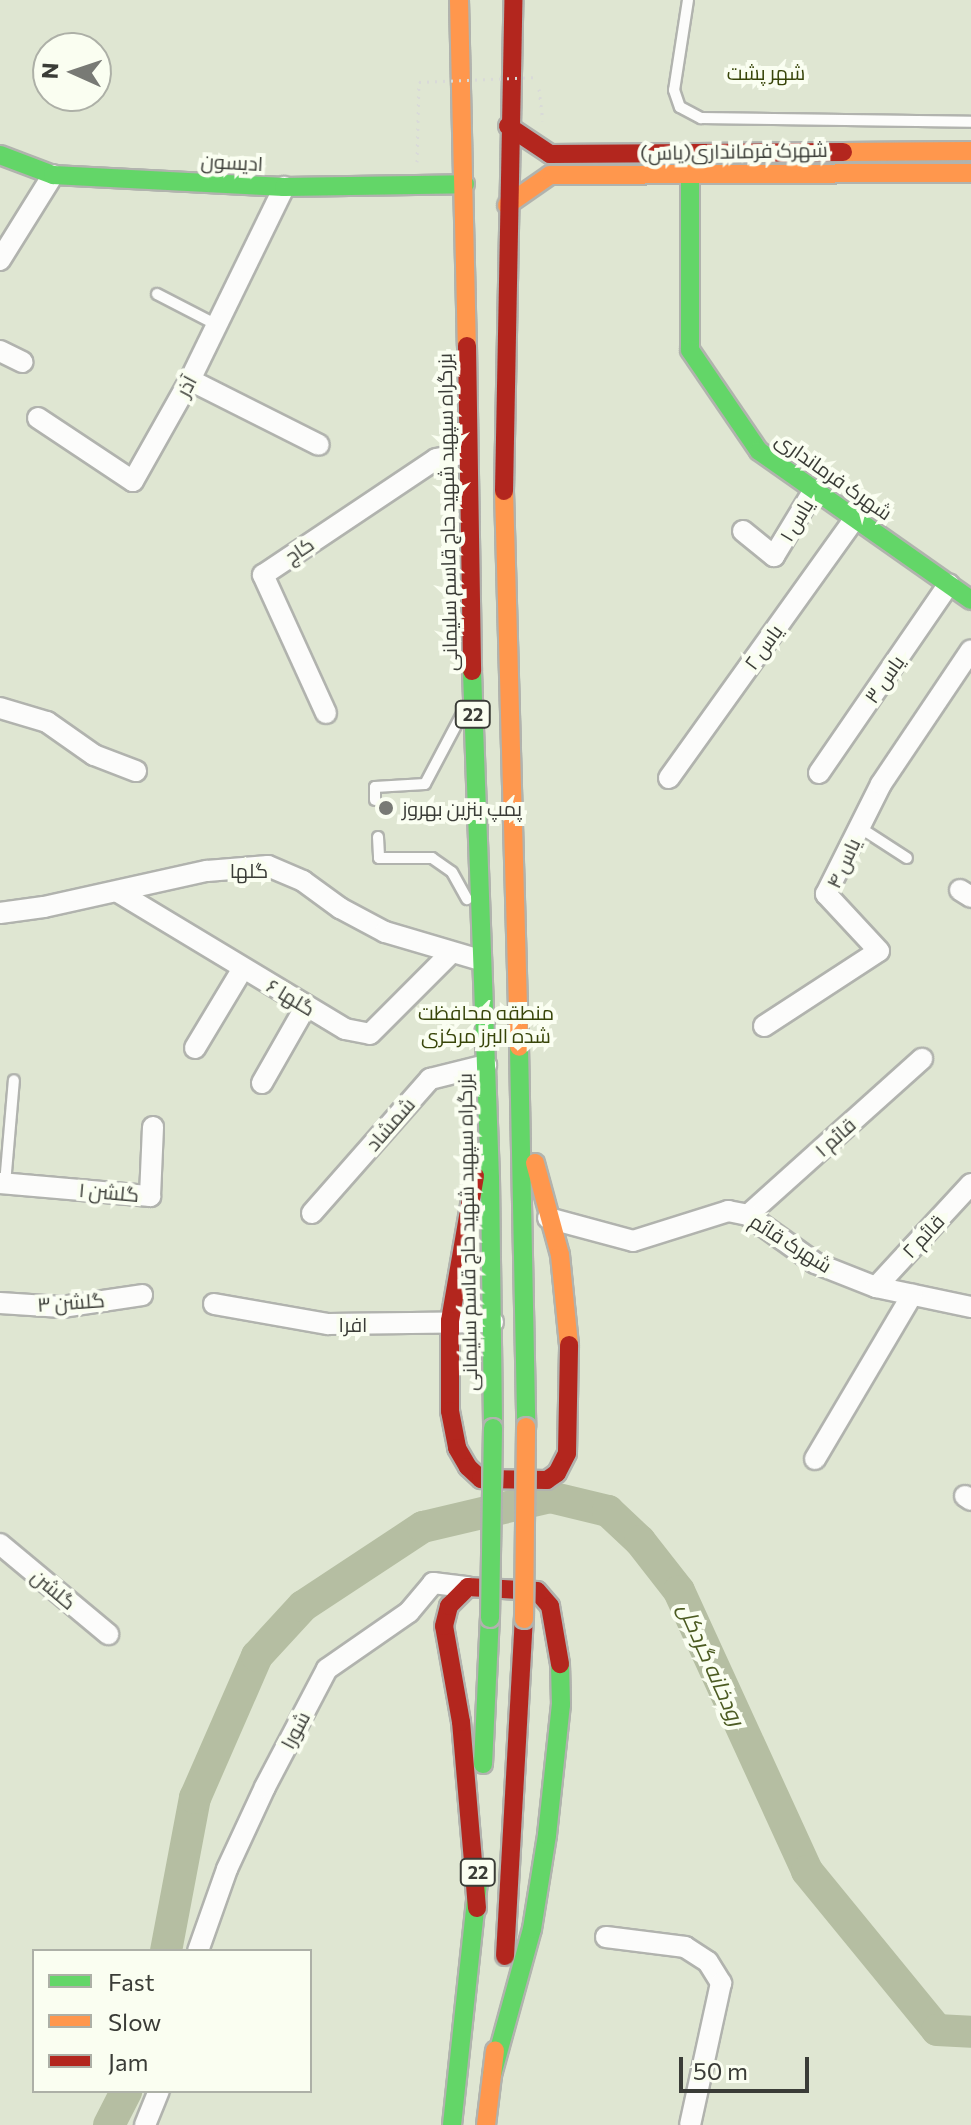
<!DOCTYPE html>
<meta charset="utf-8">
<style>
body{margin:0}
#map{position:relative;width:971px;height:2125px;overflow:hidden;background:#ebeee7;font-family:Commissioner,Cairo,sans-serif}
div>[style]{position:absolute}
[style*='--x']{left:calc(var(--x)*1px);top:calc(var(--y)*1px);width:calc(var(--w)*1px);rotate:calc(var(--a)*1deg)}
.green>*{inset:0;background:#dfe6d2}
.river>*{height:32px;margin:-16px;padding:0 16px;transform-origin:16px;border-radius:16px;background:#b5bea2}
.path>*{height:3px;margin-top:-1.5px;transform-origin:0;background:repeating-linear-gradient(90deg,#d9dad8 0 2px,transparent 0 8px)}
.roads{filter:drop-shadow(2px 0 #b1b3ae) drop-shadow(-2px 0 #b1b3ae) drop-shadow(0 2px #b1b3ae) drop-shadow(0 -2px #b1b3ae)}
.lane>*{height:10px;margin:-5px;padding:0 5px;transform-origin:5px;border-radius:5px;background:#fcfcfb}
.street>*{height:20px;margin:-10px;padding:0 10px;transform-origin:10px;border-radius:10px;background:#fcfcfb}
.fast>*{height:18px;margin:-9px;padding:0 9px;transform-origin:9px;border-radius:9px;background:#63d668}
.slow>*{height:18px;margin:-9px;padding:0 9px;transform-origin:9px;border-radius:9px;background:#ff974d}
.jam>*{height:18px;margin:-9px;padding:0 9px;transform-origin:9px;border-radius:9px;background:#b3261e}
.path-bridge>*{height:3px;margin-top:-1.5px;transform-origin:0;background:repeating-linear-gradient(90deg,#d9dad8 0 2px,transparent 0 8px)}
.bridges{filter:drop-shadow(2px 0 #b1b3ae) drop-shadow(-2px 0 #b1b3ae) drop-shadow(0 2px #b1b3ae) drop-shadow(0 -2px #b1b3ae)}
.fast-bridge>*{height:18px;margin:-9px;padding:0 9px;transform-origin:9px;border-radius:9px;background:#63d668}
.slow-bridge>*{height:18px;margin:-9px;padding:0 9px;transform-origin:9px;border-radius:9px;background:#ff974d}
.dots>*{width:22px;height:22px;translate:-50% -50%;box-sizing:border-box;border:4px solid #fafef1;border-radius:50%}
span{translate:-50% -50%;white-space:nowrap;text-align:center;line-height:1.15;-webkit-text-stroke:8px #fafef1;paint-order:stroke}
.shield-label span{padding:2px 6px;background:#fafef1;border:2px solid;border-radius:6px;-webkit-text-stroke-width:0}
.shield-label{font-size:18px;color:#3a3c37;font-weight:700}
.park-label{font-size:20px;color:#384509}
.street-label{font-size:20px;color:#3a3c37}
.poi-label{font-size:20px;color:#3a3c37}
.left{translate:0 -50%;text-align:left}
.water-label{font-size:22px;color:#4c5b22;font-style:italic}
.legend{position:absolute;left:32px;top:1949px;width:280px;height:144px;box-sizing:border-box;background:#fafef1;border:2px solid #adb0a7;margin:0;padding:10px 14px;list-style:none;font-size:24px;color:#3a3c37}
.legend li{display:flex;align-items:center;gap:16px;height:40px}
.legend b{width:40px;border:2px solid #adb0a7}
.north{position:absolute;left:32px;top:32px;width:80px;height:80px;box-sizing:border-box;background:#fafef1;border:2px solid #adb0a7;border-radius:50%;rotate:273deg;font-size:22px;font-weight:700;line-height:32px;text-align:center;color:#3a3c37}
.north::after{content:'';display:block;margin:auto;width:28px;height:36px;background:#787a75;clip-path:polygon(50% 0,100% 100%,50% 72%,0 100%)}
.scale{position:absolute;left:679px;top:2057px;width:130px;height:36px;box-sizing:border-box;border:4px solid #3a3c37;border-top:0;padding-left:10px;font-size:24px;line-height:28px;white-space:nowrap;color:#3a3c37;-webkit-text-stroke:6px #fafef1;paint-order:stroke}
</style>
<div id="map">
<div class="green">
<i style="clip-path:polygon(evenodd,0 0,971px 0,971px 2125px,0 2125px,0 0,48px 48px,96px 48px,96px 96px,48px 96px,48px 48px,0 0,34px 1951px,310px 1951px,310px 2091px,34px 2091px,34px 1951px)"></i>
</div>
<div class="river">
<i style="--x:166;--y:1951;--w:156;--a:-79.3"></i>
<i style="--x:195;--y:1798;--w:155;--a:-66.4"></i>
<i style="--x:257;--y:1656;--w:68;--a:-47.4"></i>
<i style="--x:303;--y:1606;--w:144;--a:-33.4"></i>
<i style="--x:423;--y:1527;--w:130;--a:-13.3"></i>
<i style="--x:550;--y:1497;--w:60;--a:13.6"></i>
<i style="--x:608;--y:1511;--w:44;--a:43.2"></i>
<i style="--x:640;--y:1541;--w:63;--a:52"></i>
<i style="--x:679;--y:1591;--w:308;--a:65.4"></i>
<i style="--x:807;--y:1871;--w:205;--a:50.7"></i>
<i style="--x:937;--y:2030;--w:34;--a:3"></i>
<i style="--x:109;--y:2125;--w:38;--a:-63"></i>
</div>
<div class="path">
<i style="--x:539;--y:89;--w:32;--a:83"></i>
<i style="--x:417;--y:162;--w:80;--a:-88.6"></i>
</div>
<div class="roads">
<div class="lane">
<i style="--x:688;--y:0;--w:91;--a:98.8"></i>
<i style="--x:674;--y:90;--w:18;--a:71"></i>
<i style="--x:680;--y:107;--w:24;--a:28"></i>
<i style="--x:701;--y:118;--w:270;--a:0.8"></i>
<i style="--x:157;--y:294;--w:68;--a:27.3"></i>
<i style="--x:375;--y:800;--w:13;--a:-90"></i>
<i style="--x:375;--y:787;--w:50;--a:-3.4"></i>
<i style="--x:425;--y:784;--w:77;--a:-62.1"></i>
<i style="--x:859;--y:827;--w:57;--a:32.9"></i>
<i style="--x:378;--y:837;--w:21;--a:87"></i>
<i style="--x:379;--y:858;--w:53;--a:0"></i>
<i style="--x:432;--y:858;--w:24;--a:35"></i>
<i style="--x:452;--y:872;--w:31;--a:61"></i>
<i style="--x:5;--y:1184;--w:104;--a:-85.1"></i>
</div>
<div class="street">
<i style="--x:0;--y:260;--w:100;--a:-58.1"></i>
<i style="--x:0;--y:351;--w:25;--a:26"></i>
<i style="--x:190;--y:380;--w:144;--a:26.7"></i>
<i style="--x:38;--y:418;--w:114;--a:33.6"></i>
<i style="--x:133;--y:481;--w:116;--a:-60.6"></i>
<i style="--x:190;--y:380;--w:215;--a:-64"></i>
<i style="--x:743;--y:531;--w:40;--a:39"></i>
<i style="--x:774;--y:556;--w:77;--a:-58.8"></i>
<i style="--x:0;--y:708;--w:49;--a:16.6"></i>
<i style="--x:47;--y:722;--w:57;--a:35.1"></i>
<i style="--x:94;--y:755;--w:45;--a:20.9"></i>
<i style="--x:326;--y:713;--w:152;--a:-114.5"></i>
<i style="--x:263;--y:575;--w:208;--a:-33.8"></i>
<i style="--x:436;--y:459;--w:31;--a:-11"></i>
<i style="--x:819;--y:773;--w:229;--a:-55.5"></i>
<i style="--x:669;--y:778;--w:321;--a:-54.4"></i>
<i style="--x:960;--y:890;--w:13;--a:32"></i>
<i style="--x:118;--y:892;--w:265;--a:31.1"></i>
<i style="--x:345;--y:1029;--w:25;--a:11"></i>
<i style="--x:370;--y:1034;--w:115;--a:-45"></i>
<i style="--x:0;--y:913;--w:44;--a:-7.8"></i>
<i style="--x:44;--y:907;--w:167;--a:-12.5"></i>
<i style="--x:207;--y:871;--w:61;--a:-4.7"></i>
<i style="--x:268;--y:866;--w:38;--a:23"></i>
<i style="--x:303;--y:881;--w:46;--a:36.1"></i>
<i style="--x:340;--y:908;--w:51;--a:28.1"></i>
<i style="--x:385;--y:932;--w:99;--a:16.4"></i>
<i style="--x:764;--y:1026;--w:137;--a:-33.1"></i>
<i style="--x:879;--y:951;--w:78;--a:-132.9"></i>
<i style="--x:826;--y:894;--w:123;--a:-63.4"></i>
<i style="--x:881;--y:784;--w:161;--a:-56.1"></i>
<i style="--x:195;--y:1048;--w:93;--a:-59"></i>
<i style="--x:262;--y:1083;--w:89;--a:-60.3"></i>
<i style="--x:0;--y:1183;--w:151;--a:5"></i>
<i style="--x:150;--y:1196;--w:69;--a:-87.5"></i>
<i style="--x:312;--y:1213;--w:179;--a:-48.6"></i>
<i style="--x:430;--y:1079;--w:58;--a:-14"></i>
<i style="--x:748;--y:1215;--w:234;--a:-41.9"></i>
<i style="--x:548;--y:1218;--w:88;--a:15.1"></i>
<i style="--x:633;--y:1241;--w:100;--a:-17.5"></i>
<i style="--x:728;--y:1211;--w:20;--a:11"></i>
<i style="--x:748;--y:1215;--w:82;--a:35.6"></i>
<i style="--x:815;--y:1263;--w:66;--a:21.5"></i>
<i style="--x:876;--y:1287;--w:97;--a:11.9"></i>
<i style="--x:876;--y:1287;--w:140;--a:-47.3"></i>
<i style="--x:0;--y:1303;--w:62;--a:3.7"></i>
<i style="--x:62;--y:1307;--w:81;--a:-8.5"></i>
<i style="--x:214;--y:1304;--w:116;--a:10"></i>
<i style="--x:328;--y:1324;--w:165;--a:-0.7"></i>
<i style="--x:815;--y:1459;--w:191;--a:-59.4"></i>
<i style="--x:965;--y:1496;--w:7;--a:34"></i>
<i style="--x:0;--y:1544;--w:141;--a:39.8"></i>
<i style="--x:606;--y:1937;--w:80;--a:7.2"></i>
<i style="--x:685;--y:1947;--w:27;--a:33"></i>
<i style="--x:708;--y:1962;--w:25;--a:58"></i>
<i style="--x:721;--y:1983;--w:145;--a:102.3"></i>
<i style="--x:198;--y:1951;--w:87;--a:-70.5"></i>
<i style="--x:227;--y:1869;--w:90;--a:-65.1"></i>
<i style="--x:265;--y:1787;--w:133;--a:-62.3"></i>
<i style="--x:327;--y:1669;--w:100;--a:-34.8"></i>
<i style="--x:409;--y:1612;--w:38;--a:-50"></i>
<i style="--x:433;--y:1583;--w:35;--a:7"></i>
<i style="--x:145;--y:2125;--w:37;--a:-68"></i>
</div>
<div class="fast">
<i style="--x:0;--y:155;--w:57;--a:20.7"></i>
<i style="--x:53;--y:175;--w:231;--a:3"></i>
<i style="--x:284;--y:187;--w:181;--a:-0.9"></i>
<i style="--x:690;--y:173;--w:177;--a:90"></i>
<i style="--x:690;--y:350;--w:122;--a:55.7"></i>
<i style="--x:759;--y:451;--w:259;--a:35.1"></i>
<i style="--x:472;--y:671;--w:507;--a:87.97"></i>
<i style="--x:490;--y:1178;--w:250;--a:89.3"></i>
<i style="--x:519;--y:1047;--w:380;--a:88.9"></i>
<i style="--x:483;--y:1764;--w:146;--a:-87.3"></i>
<i style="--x:492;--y:2075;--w:151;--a:-74.7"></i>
<i style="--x:532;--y:1929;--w:95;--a:-80.9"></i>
<i style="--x:547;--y:1835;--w:131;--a:-83.9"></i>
<i style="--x:561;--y:1705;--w:41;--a:-91.4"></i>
<i style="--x:452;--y:2125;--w:243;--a:-83.9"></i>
</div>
<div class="slow">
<i style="--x:459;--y:0;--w:346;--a:88.7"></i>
<i style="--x:843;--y:152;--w:128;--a:-0.4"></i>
<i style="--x:507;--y:205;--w:52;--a:-34.9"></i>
<i style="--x:550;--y:175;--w:421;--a:-0.3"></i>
<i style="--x:504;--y:491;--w:556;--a:88.45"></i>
<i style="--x:535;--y:1163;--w:95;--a:74.8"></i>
<i style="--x:560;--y:1255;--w:90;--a:84.3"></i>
<i style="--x:486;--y:2125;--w:75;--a:-83.1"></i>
</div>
<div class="jam">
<i style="--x:508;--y:126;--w:50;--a:33.7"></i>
<i style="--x:550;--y:154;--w:293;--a:-0.4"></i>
<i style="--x:467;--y:346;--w:325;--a:89.1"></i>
<i style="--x:504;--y:491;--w:491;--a:-88.9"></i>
<i style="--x:475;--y:1176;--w:147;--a:99.8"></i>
<i style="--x:450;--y:1321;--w:90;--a:90"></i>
<i style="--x:450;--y:1411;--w:38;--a:79"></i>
<i style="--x:457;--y:1448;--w:22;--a:60"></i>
<i style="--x:468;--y:1467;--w:18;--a:43"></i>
<i style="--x:481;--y:1479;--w:66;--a:0.9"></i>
<i style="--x:547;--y:1480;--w:12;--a:-35"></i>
<i style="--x:557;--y:1473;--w:22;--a:-63"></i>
<i style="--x:567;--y:1453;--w:108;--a:-88.9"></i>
<i style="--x:477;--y:1908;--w:187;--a:-94.9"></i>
<i style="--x:461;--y:1722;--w:97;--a:-100"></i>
<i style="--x:444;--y:1626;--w:21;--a:-76"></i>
<i style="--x:449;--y:1606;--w:27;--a:-45"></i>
<i style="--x:468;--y:1587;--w:69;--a:3.3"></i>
<i style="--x:537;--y:1591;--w:20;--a:49"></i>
<i style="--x:550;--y:1606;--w:59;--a:80.2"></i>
<i style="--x:505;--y:1956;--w:338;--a:-86.8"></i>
</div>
</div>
<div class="path-bridge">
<i style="--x:419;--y:82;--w:120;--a:-2.4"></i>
</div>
<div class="bridges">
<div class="fast-bridge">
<i style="--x:490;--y:1618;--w:190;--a:-89.1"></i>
</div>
<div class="slow-bridge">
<i style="--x:524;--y:1619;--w:192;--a:-89.4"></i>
</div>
</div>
<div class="dots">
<i style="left:386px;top:808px;background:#787a75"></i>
</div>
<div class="shield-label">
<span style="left:473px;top:714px">22</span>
<span style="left:478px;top:1872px">22</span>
</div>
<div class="park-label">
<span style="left:766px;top:72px">شهر پشت</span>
<span style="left:486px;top:1024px">منطقه محافظت<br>شده البرز مرکزی</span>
</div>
<div class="street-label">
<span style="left:734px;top:151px;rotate:-1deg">شهرک فرمانداری(یاس)</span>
<span style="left:232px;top:162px;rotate:3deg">ادیسون</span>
<span style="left:186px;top:386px;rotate:-62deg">آذر</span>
<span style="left:834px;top:476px;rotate:35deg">شهرک فرمانداری</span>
<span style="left:447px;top:512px;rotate:-91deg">بزرگراه سپهبد شهید حاج قاسم سلیمانی</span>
<span style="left:796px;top:520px;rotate:-59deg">یاس ۱</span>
<span style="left:299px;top:550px;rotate:-34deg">کاج</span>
<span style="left:763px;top:647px;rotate:-54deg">یاس ۲</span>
<span style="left:884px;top:679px;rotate:-55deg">یاس ۳</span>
<span style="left:843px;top:863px;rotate:-65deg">یاس ۴</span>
<span style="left:249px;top:870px">گلها</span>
<span style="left:291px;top:997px;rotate:31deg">گلها ۶</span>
<span style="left:390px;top:1124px;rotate:-49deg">شمشاد</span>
<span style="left:835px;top:1137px;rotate:-42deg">قائم ۱</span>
<span style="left:109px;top:1192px;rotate:5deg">گلشن ۱</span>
<span style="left:467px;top:1232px;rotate:-91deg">بزرگراه سپهبد شهید حاج قاسم سلیمانی</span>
<span style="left:923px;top:1236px;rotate:-47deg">قائم ۲</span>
<span style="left:791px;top:1243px;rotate:32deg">شهرک قائم</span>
<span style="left:71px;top:1302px;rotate:-4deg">گلشن ۳</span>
<span style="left:353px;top:1324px">افرا</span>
<span style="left:54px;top:1589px;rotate:40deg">گلشن</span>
<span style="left:295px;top:1730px;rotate:-62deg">شورا</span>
</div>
<div class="poi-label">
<span class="left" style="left:402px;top:808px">پمپ بنزین بهروز</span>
</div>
<div class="water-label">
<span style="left:712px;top:1664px;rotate:66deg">رودخانه گردکل</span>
</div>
<ul class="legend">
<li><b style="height:10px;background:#63d668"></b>Fast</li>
<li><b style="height:10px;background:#ff974d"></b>Slow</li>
<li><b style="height:10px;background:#b3261e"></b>Jam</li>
</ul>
<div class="north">N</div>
<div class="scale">50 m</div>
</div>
